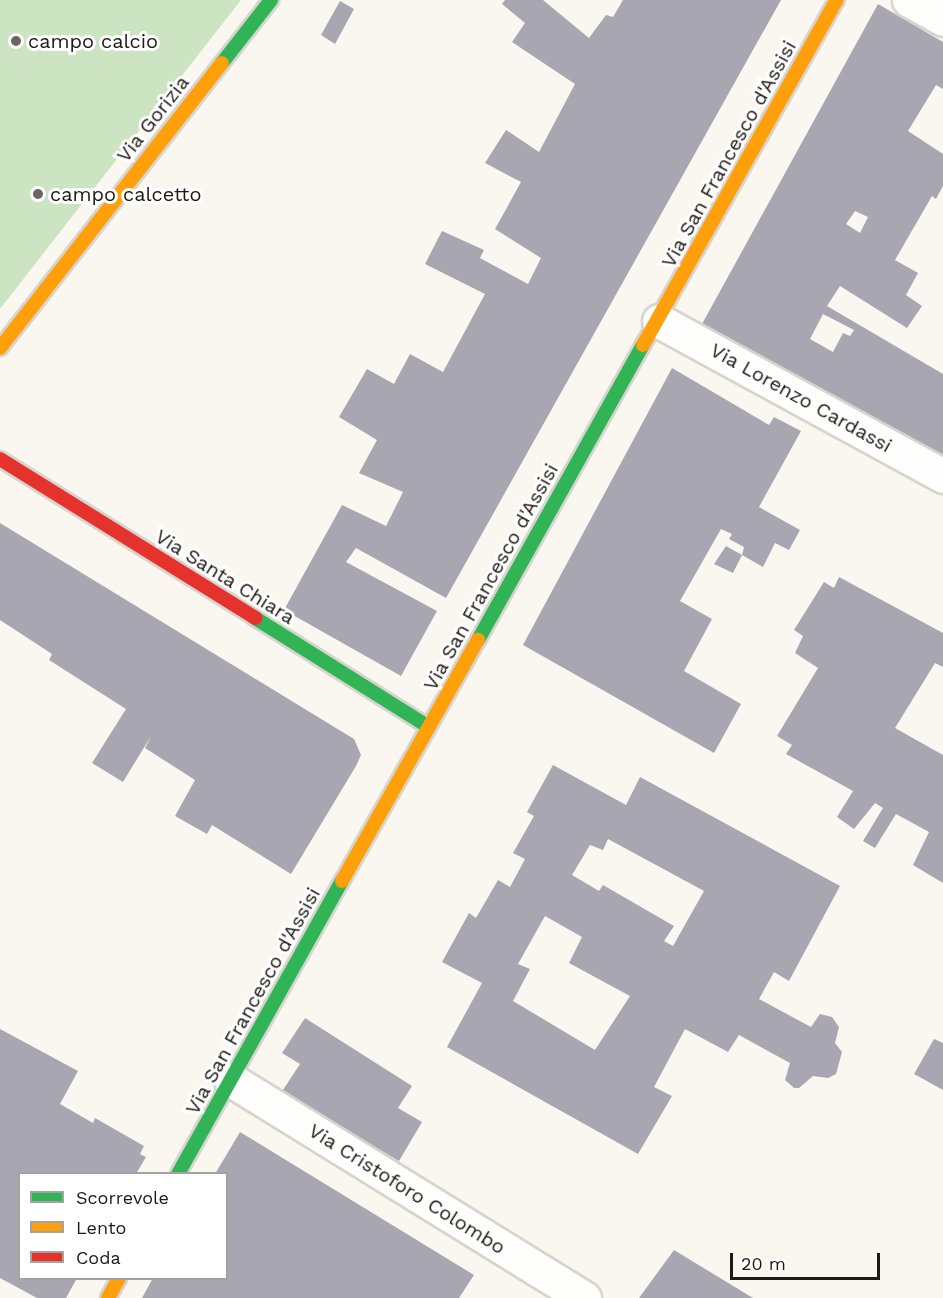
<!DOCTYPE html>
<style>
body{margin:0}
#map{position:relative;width:943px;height:1298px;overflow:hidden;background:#faf7f1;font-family:"Work Sans",sans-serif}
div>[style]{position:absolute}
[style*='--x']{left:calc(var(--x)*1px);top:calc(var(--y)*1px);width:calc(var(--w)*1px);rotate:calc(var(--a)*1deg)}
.green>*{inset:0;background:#cce4c1}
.building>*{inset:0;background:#a8a6b0}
.roads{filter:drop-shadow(2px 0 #d7d4ce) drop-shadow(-2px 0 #d7d4ce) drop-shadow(0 2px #d7d4ce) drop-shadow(0 -2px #d7d4ce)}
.street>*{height:33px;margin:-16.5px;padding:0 16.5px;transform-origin:16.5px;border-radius:16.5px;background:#fefefd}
.fast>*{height:14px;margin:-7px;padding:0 7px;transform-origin:7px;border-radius:7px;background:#30b455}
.slow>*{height:14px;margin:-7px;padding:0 7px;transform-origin:7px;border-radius:7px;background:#ff9f0a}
.jam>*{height:14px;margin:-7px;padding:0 7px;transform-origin:7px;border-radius:7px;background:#e5322d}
.dots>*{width:16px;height:16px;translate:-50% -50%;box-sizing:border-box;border:3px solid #fff;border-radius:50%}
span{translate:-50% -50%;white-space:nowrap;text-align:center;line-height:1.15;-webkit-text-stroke:6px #fff;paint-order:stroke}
.poi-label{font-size:20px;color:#1d1913}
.left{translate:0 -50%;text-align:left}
.street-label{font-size:20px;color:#1d1913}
.legend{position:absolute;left:18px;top:1172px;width:210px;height:108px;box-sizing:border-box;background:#fff;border:2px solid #a5a3a1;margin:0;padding:8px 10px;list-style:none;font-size:18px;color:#1d1913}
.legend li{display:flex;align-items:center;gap:12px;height:30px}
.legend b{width:30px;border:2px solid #a5a3a1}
.scale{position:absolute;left:730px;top:1253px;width:150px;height:27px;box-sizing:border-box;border:3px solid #1d1913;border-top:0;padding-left:8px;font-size:18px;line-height:21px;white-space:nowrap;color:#1d1913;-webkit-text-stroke:4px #fff;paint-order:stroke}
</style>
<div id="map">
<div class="green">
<i style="clip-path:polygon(0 0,241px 0,0 309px)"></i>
</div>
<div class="building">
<i style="clip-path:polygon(505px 0,543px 0,589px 38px,606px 15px,613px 17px,623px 0,781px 0,446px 598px,356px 548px,346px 562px,437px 611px,401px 676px,284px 610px,342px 505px,386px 526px,403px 492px,359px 473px,377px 440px,339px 417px,367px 369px,394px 384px,410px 354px,443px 372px,485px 294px,425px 264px,442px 231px,484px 250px,480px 258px,528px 284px,541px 258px,495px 229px,521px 182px,485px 163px,506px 130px,539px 152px,575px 84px,512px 42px,525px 23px,502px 4px)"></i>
<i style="clip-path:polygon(340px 1px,354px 9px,335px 44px,321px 35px)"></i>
<i style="clip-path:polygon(evenodd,878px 4px,943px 42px,943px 89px,936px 85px,908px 131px,943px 154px,943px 186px,936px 199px,932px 196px,895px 260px,918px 273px,906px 295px,922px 306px,907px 328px,840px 286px,827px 306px,943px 374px,943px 456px,702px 324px,878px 4px,855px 211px,868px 217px,860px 233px,846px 224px,855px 211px,878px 4px,823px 314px,854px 330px,850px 336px,843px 333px,833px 352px,810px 339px,823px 314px)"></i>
<i style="clip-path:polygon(672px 368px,769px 425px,774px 417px,801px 431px,759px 507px,800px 530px,789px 550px,775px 543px,763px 567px,742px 555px,744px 547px,729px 539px,732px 534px,721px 529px,680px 601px,712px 619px,684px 671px,741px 704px,714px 753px,523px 645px)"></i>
<i style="clip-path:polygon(0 523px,354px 739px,361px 755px,356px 766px,291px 874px,212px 825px,207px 834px,175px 816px,195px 780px,145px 748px,151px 736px,123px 782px,92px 763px,126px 709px,49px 660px,52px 654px,0 620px)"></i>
<i style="clip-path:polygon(726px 546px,742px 555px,733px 573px,714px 564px)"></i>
<i style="clip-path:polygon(839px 577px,943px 633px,943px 667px,935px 663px,895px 728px,943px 755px,943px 883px,913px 865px,929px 832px,896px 814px,875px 848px,863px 841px,883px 808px,875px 803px,854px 829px,837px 817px,853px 791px,786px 754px,792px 745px,777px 736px,818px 668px,795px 653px,803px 636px,794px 630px,824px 582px,834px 588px)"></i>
<i style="clip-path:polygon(evenodd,553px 765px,626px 805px,640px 777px,840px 886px,789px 981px,774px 972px,759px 999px,811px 1027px,820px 1014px,832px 1017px,839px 1027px,835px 1043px,842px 1052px,836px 1074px,828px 1078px,813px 1076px,799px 1088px,794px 1088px,785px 1080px,790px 1063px,739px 1035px,728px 1052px,685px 1029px,654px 1087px,672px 1096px,638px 1154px,447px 1047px,482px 983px,442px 962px,469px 913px,476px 918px,498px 880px,510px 887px,525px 859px,513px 853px,534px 816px,527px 812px,553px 765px,608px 839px,704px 891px,673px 946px,664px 941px,674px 926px,603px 885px,599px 891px,572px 875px,590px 845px,603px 850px,608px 839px,553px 765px,545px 916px,582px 937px,569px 963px,630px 996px,595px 1050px,513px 1001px,530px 969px,518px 964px,545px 916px)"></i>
<i style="clip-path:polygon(305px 1018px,412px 1086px,398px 1108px,422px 1122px,399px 1161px,281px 1093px,300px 1064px,282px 1053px)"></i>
<i style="clip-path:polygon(0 1029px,78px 1071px,60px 1104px,93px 1123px,95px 1118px,144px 1146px,140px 1154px,146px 1157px,136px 1174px,20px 1174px,20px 1278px,77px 1278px,66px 1298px,37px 1298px,0 1278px)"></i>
<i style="clip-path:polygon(934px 1039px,943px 1043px,943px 1090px,914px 1074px)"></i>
<i style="clip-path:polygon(240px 1132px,474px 1275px,459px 1298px,142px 1298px,153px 1278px,226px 1278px,226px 1174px,215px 1174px)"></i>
<i style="clip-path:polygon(674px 1250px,753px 1298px,639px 1298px)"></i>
</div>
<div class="roads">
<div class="street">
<i style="--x:909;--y:0;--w:39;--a:29"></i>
<i style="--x:659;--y:321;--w:324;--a:28.6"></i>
<i style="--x:231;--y:1080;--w:415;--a:31.7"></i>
</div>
<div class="fast">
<i style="--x:222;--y:63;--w:80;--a:-52.1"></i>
<i style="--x:255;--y:618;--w:205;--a:32.1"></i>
<i style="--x:478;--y:640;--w:338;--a:-60.8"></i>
<i style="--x:178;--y:1174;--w:336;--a:-60.8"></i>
</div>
<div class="slow">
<i style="--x:643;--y:345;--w:396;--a:-60.7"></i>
<i style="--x:0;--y:348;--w:361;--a:-52.1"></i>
<i style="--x:342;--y:881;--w:277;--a:-60.6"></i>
<i style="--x:108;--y:1298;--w:23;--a:-61"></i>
</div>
<div class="jam">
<i style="--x:0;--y:459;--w:301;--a:31.9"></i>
</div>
</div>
<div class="dots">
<i style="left:16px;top:41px;background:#6a6761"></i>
<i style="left:38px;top:194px;background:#6a6761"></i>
</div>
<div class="poi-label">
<span class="left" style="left:28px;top:41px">campo calcio</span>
<span class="left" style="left:50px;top:194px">campo calcetto</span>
</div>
<div class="street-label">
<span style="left:153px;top:119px;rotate:-52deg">Via Gorizia</span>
<span style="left:729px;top:154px;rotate:-61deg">Via San Francesco d'Assisi</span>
<span style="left:801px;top:398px;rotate:29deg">Via Lorenzo Cardassi</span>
<span style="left:225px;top:577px;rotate:32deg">Via Santa Chiara</span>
<span style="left:491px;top:577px;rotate:-61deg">Via San Francesco d'Assisi</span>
<span style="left:253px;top:1001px;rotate:-61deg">Via San Francesco d'Assisi</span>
<span style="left:407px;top:1189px;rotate:32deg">Via Cristoforo Colombo</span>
</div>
<ul class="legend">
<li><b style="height:8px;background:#30b455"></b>Scorrevole</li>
<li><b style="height:8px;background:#ff9f0a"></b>Lento</li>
<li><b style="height:8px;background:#e5322d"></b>Coda</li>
</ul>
<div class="scale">20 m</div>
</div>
